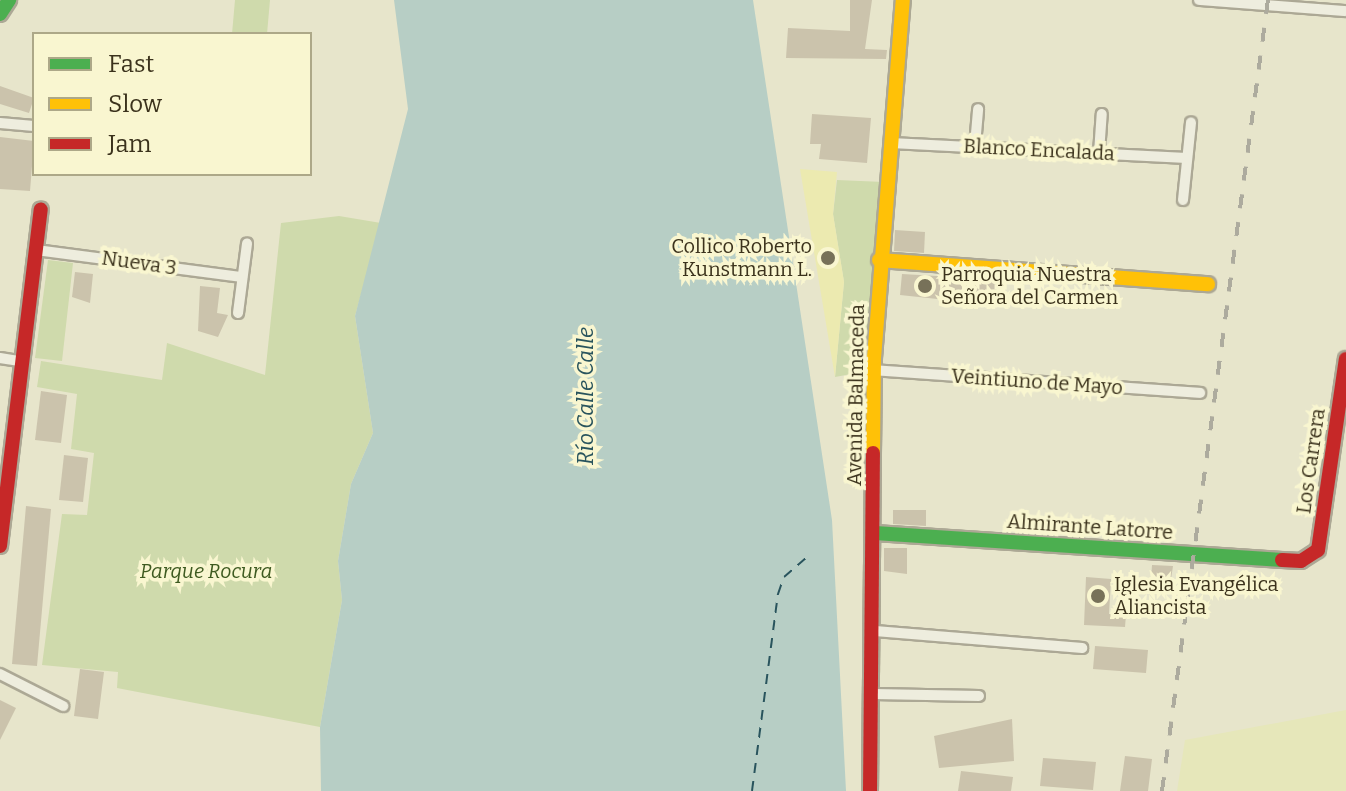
<!DOCTYPE html>
<meta charset="utf-8">
<style>
body{margin:0}
#map{position:relative;width:1346px;height:791px;overflow:hidden;background:#e7e5cb;font-family:Bitter,serif}
div>[style]{position:absolute}
[style*='--x']{left:calc(var(--x)*1px);top:calc(var(--y)*1px);width:calc(var(--w)*1px);rotate:calc(var(--a)*1deg)}
.farmland>*{inset:0;background:#e6e7ba}
.green>*{inset:0;background:#cfdaac}
.sand>*{inset:0;background:#eceab0}
.water>*{inset:0;background:#b7cec5}
.ferry>*{height:2px;margin-top:-1px;transform-origin:0;background:repeating-linear-gradient(90deg,#29545d 0 10px,transparent 0 18px)}
.building>*{inset:0;background:#cbc3ac}
.roads{filter:drop-shadow(2px 0 #aca895) drop-shadow(-2px 0 #aca895) drop-shadow(0 2px #aca895) drop-shadow(0 -2px #aca895)}
.street>*{height:10px;margin:-5px;padding:0 5px;transform-origin:5px;border-radius:5px;background:#eeedde}
.fast>*{height:14px;margin:-7px;padding:0 7px;transform-origin:7px;border-radius:7px;background:#4caf50}
.slow>*{height:14px;margin:-7px;padding:0 7px;transform-origin:7px;border-radius:7px;background:#ffc107}
.jam>*{height:14px;margin:-7px;padding:0 7px;transform-origin:7px;border-radius:7px;background:#c62828}
.rail>*{height:4px;margin-top:-2px;transform-origin:0;background:repeating-linear-gradient(90deg,#adab9e 0 14px,transparent 0 28px)}
.dots>*{width:22px;height:22px;translate:-50% -50%;box-sizing:border-box;border:4px solid #f9f6d0;border-radius:50%}
span{translate:-50% -50%;white-space:nowrap;text-align:center;line-height:1.15;-webkit-text-stroke:7px #f9f6d0;paint-order:stroke}
.street-label{font-size:20px;color:#3b321c}
.poi-label{font-size:20px;color:#3b321c}
.right{translate:-100% -50%;text-align:right}
.left{translate:0 -50%;text-align:left}
.park-label{font-size:20px;color:#3e5a20;font-style:italic}
.water-label{font-size:22px;color:#29545d;font-style:italic}
.legend{position:absolute;left:32px;top:32px;width:280px;height:144px;box-sizing:border-box;background:#f9f6d0;border:2px solid #ada888;margin:0;padding:10px 14px;list-style:none;font-size:24px;color:#3b321c}
.legend li{display:flex;align-items:center;gap:16px;height:40px}
.legend b{width:40px;border:2px solid #ada888}
</style>
<div id="map">
<div class="farmland">
<i style="clip-path:polygon(1346px 710px,1346px 791px,1177px 791px,1185px 740px)"></i>
</div>
<div class="green">
<i style="clip-path:polygon(235px 0,270px 0,267px 34px,232px 34px)"></i>
<i style="clip-path:polygon(837px 180px,884px 182px,868px 371px,835px 377px,844px 282px,833px 214px)"></i>
<i style="clip-path:polygon(339px 216px,381px 223px,355px 316px,373px 433px,351px 484px,338px 561px,342px 600px,320px 727px,117px 688px,118px 672px,42px 665px,62px 514px,87px 515px,94px 453px,71px 449px,77px 394px,37px 387px,41px 361px,162px 380px,167px 343px,265px 375px,281px 223px)"></i>
<i style="clip-path:polygon(48px 260px,73px 263px,62px 361px,35px 358px)"></i>
</div>
<div class="sand">
<i style="clip-path:polygon(800px 169px,837px 172px,833px 214px,844px 282px,835px 377px)"></i>
</div>
<div class="water">
<i style="clip-path:polygon(394px 0,753px 0,832px 520px,846px 791px,321px 791px,320px 727px,342px 600px,338px 561px,351px 484px,373px 433px,355px 316px,408px 109px)"></i>
</div>
<div class="ferry">
<i style="--x:752;--y:791;--w:199;--a:-82.5"></i>
<i style="--x:778;--y:594;--w:18;--a:-71"></i>
<i style="--x:784;--y:577;--w:29;--a:-41"></i>
</div>
<div class="building">
<i style="clip-path:polygon(850px 0,872px 0,865px 49px,887px 50px,886px 59px,786px 58px,788px 28px,850px 31px)"></i>
<i style="clip-path:polygon(0 86px,34px 98px,29px 113px,0 104px)"></i>
<i style="clip-path:polygon(812px 114px,871px 118px,867px 163px,819px 159px,821px 144px,810px 144px)"></i>
<i style="clip-path:polygon(0 137px,34px 141px,30px 191px,0 189px)"></i>
<i style="clip-path:polygon(895px 230px,925px 232px,924px 253px,894px 251px)"></i>
<i style="clip-path:polygon(75px 272px,93px 274px,90px 303px,72px 297px)"></i>
<i style="clip-path:polygon(902px 274px,1005px 280px,1003px 306px,900px 295px)"></i>
<i style="clip-path:polygon(200px 286px,220px 288px,217px 313px,228px 315px,218px 337px,198px 331px)"></i>
<i style="clip-path:polygon(41px 391px,67px 395px,61px 443px,35px 440px)"></i>
<i style="clip-path:polygon(64px 455px,88px 458px,83px 502px,59px 500px)"></i>
<i style="clip-path:polygon(26px 506px,51px 509px,37px 666px,12px 664px)"></i>
<i style="clip-path:polygon(893px 510px,926px 510px,926px 526px,893px 524px)"></i>
<i style="clip-path:polygon(884px 548px,907px 548px,907px 574px,884px 571px)"></i>
<i style="clip-path:polygon(1152px 565px,1173px 566px,1170px 586px,1162px 585px,1162px 595px,1150px 594px)"></i>
<i style="clip-path:polygon(1086px 577px,1111px 579px,1109px 614px,1126px 615px,1125px 627px,1084px 625px)"></i>
<i style="clip-path:polygon(1095px 646px,1148px 650px,1146px 673px,1093px 669px)"></i>
<i style="clip-path:polygon(80px 669px,104px 672px,98px 719px,74px 716px)"></i>
<i style="clip-path:polygon(0 700px,16px 708px,0 740px)"></i>
<i style="clip-path:polygon(1012px 719px,1014px 761px,939px 768px,934px 736px)"></i>
<i style="clip-path:polygon(1125px 756px,1152px 759px,1148px 791px,1120px 791px)"></i>
<i style="clip-path:polygon(1043px 758px,1096px 762px,1093px 790px,1040px 786px)"></i>
<i style="clip-path:polygon(961px 771px,1013px 777px,1011px 791px,958px 791px)"></i>
</div>
<div class="roads">
<div class="street">
<i style="--x:1199;--y:0;--w:147;--a:4.3"></i>
<i style="--x:0;--y:123;--w:34;--a:5"></i>
<i style="--x:891;--y:143;--w:296;--a:2.9"></i>
<i style="--x:975;--y:145;--w:36;--a:-85"></i>
<i style="--x:1099;--y:153;--w:39;--a:-86"></i>
<i style="--x:1183;--y:200;--w:78;--a:-84.1"></i>
<i style="--x:36;--y:250;--w:208;--a:7.5"></i>
<i style="--x:238;--y:313;--w:70;--a:-82.6"></i>
<i style="--x:0;--y:358;--w:20;--a:9"></i>
<i style="--x:873;--y:370;--w:328;--a:4"></i>
<i style="--x:875;--y:631;--w:208;--a:4.7"></i>
<i style="--x:0;--y:674;--w:71;--a:26.9"></i>
<i style="--x:874;--y:694;--w:105;--a:1.1"></i>
</div>
<div class="fast">
<i style="--x:0;--y:14;--w:17;--a:-57"></i>
<i style="--x:875;--y:533;--w:408;--a:3.8"></i>
</div>
<div class="slow">
<i style="--x:879;--y:260;--w:330;--a:4.2"></i>
<i style="--x:873;--y:453;--w:95;--a:-89.4"></i>
<i style="--x:874;--y:358;--w:359;--a:-85.4"></i>
</div>
<div class="jam">
<i style="--x:0;--y:546;--w:339;--a:-83.1"></i>
<i style="--x:1282;--y:560;--w:19;--a:3"></i>
<i style="--x:1301;--y:561;--w:20;--a:-33"></i>
<i style="--x:1318;--y:550;--w:193;--a:-81.7"></i>
<i style="--x:870;--y:791;--w:338;--a:-89.5"></i>
</div>
</div>
<div class="rail">
<i style="--x:1162;--y:791;--w:798;--a:-82.37"></i>
</div>
<div class="dots">
<i style="left:828px;top:258px;background:#777159"></i>
<i style="left:925px;top:286px;background:#777159"></i>
<i style="left:1098px;top:596px;background:#777159"></i>
</div>
<div class="street-label">
<span style="left:1039px;top:150px;rotate:3deg">Blanco Encalada</span>
<span style="left:139px;top:263px;rotate:8deg">Nueva 3</span>
<span style="left:1037px;top:382px;rotate:4deg">Veintiuno de Mayo</span>
<span style="left:856px;top:395px;rotate:-89deg">Avenida Balmaceda</span>
<span style="left:1311px;top:461px;rotate:-82deg">Los Carrera</span>
<span style="left:1090px;top:527px;rotate:4deg">Almirante Latorre</span>
</div>
<div class="poi-label">
<span class="right" style="left:812px;top:258px">Collico Roberto<br>Kunstmann L.</span>
<span class="left" style="left:941px;top:286px">Parroquia Nuestra<br>Señora del Carmen</span>
<span class="left" style="left:1114px;top:596px">Iglesia Evangélica<br>Aliancista</span>
</div>
<div class="park-label">
<span style="left:206px;top:571px">Parque Rocura</span>
</div>
<div class="water-label">
<span style="left:586px;top:396px;rotate:-90deg">Río Calle Calle</span>
</div>
<ul class="legend">
<li><b style="height:10px;background:#4caf50"></b>Fast</li>
<li><b style="height:10px;background:#ffc107"></b>Slow</li>
<li><b style="height:10px;background:#c62828"></b>Jam</li>
</ul>
</div>
